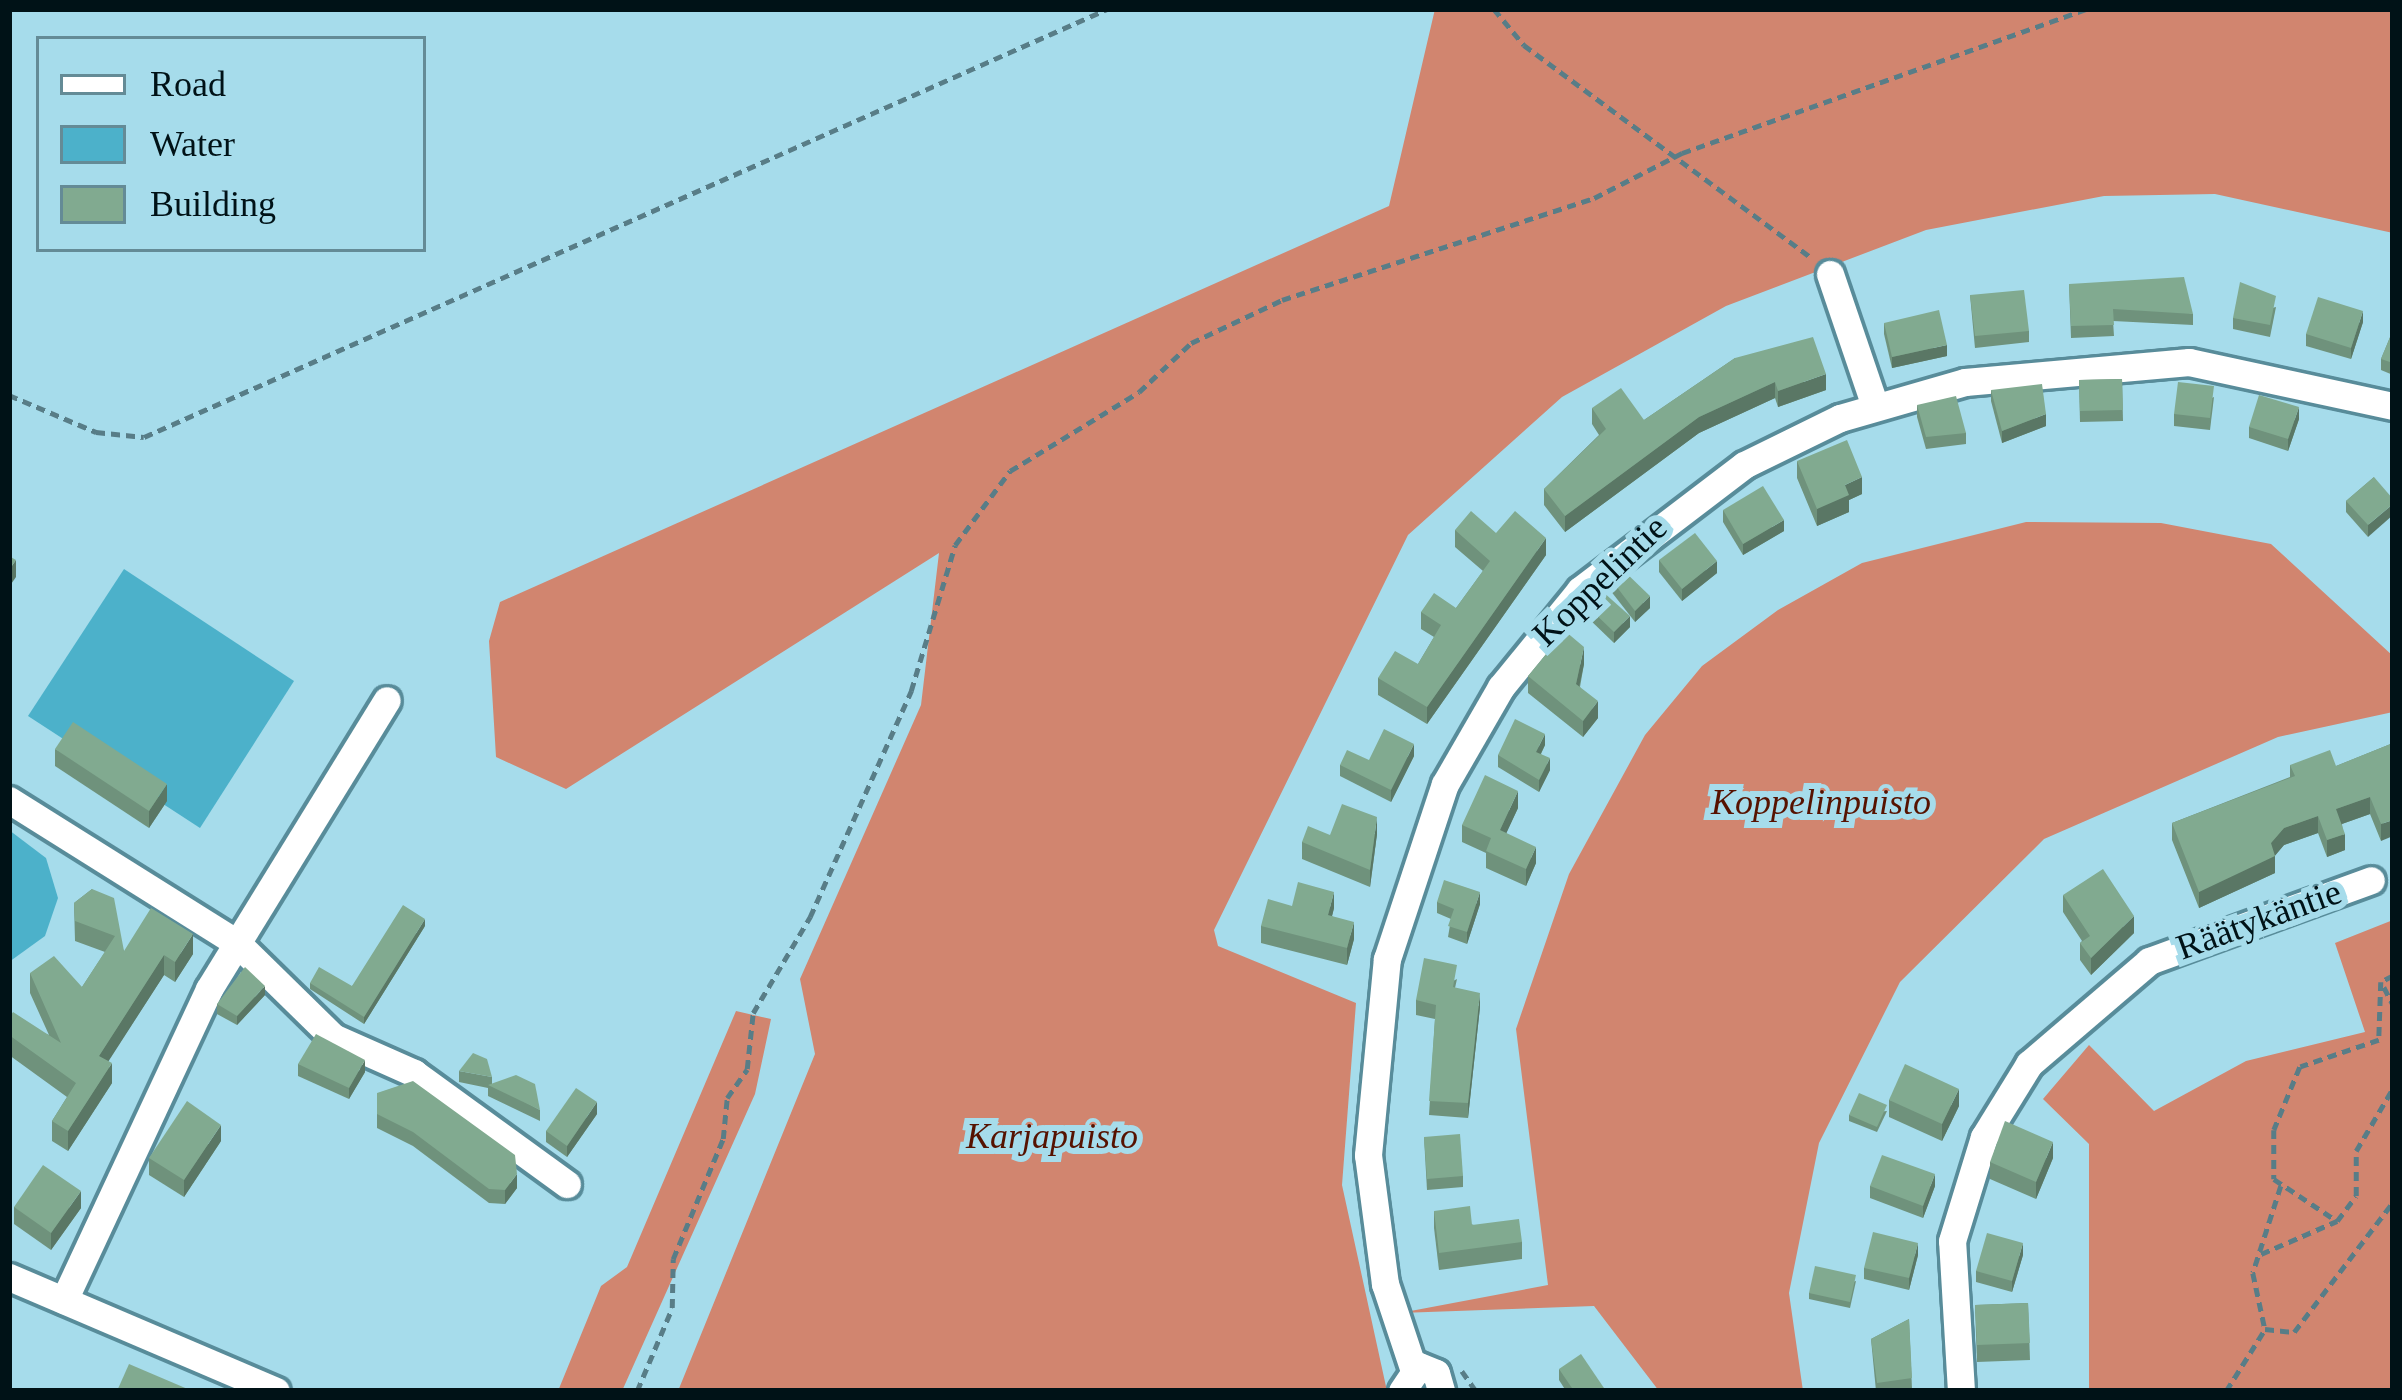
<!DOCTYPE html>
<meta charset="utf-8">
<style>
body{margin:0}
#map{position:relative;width:2402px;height:1400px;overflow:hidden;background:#a6dceb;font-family:"Times New Roman",serif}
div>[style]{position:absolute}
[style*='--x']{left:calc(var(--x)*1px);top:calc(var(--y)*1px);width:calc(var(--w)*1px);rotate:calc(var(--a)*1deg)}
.forest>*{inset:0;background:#d1856f}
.water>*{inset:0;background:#4cb1ca}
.path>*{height:4.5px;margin-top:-2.25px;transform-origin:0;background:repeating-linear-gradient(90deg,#587d87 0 9px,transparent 0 15px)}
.roads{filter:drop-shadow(3px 0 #588c9a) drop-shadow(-3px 0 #588c9a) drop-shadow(0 3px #588c9a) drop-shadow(0 -3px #588c9a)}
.minor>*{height:27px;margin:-13.5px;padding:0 13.5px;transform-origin:13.5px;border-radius:13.5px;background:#fff}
.wall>*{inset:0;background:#6f927c}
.shaded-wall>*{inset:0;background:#5a7765}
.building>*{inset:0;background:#81aa90}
span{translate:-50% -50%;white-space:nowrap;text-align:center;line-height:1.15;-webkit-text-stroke:12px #a6dceb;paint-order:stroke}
.street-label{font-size:36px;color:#001217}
.park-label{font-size:36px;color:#561200;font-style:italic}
.frame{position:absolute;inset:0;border:12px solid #001217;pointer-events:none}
.legend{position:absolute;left:36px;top:36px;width:390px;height:216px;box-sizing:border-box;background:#a6dceb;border:3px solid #648b96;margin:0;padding:15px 21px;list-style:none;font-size:36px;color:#001217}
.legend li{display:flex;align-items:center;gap:24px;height:60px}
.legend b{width:60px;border:3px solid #648b96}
</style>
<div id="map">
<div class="forest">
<i style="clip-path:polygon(1435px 9px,2393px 9px,2393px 233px,2215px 194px,2104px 196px,1926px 230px,1726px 306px,1562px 397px,1408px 535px,1214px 930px,1218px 946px,1356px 1003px,1342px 1185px,1387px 1391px,678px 1391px,815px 1054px,800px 979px,921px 705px,939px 553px,566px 789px,496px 757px,489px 641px,500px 602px,1389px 206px)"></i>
<i style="clip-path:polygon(2026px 522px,2161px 523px,2271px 544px,2393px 656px,2393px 712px,2278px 737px,2044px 839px,1900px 982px,1819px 1143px,1789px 1293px,1803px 1391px,1659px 1391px,1594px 1306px,1400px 1313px,1548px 1285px,1516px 1029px,1569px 874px,1645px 735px,1702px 666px,1778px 610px,1862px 563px)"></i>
<i style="clip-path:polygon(2393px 920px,2393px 1391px,2089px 1391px,2089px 1144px,2043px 1099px,2089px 1045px,2154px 1111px,2246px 1061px,2365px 1032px,2335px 943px)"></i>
<i style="clip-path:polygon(736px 1011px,771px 1019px,755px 1094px,622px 1391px,558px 1391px,601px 1286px,627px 1267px)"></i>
</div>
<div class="water">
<i style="clip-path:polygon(124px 569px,294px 681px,200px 828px,28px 716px)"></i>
<i style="clip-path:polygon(9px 830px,46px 858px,58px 898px,45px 936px,9px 962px)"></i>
</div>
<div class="path">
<i style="--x:1494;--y:9;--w:47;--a:50.2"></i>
<i style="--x:1524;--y:45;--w:358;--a:36.5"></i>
<i style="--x:9;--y:395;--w:95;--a:23"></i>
<i style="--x:96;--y:432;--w:48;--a:5.9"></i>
<i style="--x:144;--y:437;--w:1054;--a:-23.96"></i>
<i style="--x:2393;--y:976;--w:13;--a:153"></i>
<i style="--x:2381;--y:982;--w:58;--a:92"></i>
<i style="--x:2379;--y:1040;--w:83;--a:161.1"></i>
<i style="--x:2300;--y:1067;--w:68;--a:112.4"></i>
<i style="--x:2274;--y:1130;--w:49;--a:90"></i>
<i style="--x:2274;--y:1179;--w:76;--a:33.7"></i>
<i style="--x:2337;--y:1221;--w:31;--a:-53"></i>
<i style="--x:2356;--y:1196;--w:45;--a:-90"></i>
<i style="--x:2356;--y:1151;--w:73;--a:-59.6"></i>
<i style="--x:2384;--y:987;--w:20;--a:63"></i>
<i style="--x:2281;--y:1186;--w:91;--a:107.8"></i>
<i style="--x:2253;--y:1273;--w:57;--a:77.9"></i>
<i style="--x:2265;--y:1329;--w:29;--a:6"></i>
<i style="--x:2294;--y:1332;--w:163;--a:-52.7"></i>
<i style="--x:2261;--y:1254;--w:83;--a:-23.5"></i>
<i style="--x:1462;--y:1371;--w:24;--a:55"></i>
<i style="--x:637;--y:1391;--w:90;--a:-67.1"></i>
<i style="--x:672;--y:1308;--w:49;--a:-88.8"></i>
<i style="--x:673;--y:1259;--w:130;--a:-67.4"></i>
<i style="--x:723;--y:1139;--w:41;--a:-84.4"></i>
<i style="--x:727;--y:1098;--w:35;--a:-55"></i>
<i style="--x:747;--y:1069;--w:56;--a:-83.9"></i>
<i style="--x:753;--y:1013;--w:112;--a:-59.3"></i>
<i style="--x:810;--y:917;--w:248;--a:-65.9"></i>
<i style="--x:911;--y:691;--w:152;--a:-73.2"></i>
<i style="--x:955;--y:545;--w:92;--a:-53.4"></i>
<i style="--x:1010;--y:471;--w:151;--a:-31.5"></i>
<i style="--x:1139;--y:392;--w:71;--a:-43.3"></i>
<i style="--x:1191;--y:343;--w:101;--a:-25.3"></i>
<i style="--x:1282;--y:300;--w:328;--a:-18.1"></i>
<i style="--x:1594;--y:198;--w:99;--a:-27.1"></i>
<i style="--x:1682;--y:153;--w:430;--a:-19.6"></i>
<i style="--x:2226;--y:1391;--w:73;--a:-57.8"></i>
</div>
<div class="roads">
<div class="minor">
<i style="--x:1830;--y:274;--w:139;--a:71.2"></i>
<i style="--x:9;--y:800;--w:269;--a:32.1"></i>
<i style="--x:237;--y:943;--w:134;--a:44.4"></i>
<i style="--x:333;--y:1037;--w:89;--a:24"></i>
<i style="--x:414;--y:1073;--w:189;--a:36"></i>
<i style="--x:9;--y:1277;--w:290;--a:23.1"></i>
<i style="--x:64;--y:1300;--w:343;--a:-65"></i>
<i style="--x:209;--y:989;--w:339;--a:-58.4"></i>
<i style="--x:1413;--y:1368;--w:89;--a:-108.4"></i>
<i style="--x:1385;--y:1284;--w:130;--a:-97.5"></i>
<i style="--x:1368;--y:1155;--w:197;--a:-84.5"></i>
<i style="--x:1387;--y:959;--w:184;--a:-71.7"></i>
<i style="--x:1445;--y:784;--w:112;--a:-60"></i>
<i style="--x:1501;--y:687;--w:125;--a:-50.8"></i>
<i style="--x:1580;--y:590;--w:206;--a:-37.3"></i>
<i style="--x:1744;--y:465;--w:107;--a:-26.1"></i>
<i style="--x:1840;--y:418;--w:130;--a:-16.1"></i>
<i style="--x:1965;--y:382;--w:225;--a:-5.1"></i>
<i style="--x:2189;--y:362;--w:209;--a:12.2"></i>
<i style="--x:1402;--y:1391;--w:30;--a:-56"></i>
<i style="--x:1419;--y:1366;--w:18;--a:22"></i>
<i style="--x:1436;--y:1373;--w:19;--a:74"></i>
<i style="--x:1961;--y:1391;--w:150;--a:-93.4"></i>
<i style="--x:1952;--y:1241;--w:109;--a:-72.9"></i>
<i style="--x:1984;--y:1137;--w:86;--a:-58.3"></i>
<i style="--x:2029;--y:1064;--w:158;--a:-40.6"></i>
<i style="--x:2149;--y:961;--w:236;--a:-20"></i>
</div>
</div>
<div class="wall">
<i style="clip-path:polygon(2069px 284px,2193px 314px,2193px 325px,2113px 321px,2114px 336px,2071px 338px)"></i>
<i style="clip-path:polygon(1970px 295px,2029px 331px,2029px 342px,1975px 348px)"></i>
<i style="clip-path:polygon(2276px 307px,2270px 337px,2233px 329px,2233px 318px)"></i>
<i style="clip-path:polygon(2363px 322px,2351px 359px,2306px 346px,2306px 334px)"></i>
<i style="clip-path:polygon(1884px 323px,1947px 356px,1892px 368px,1884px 334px)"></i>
<i style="clip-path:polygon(2393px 330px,2393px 375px,2381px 370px,2381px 359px)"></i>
<i style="clip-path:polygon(1735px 358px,1826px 390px,1778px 407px,1775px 398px,1699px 433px,1565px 532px,1544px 505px,1544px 489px,1599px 435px,1592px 424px,1592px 408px,1644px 420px)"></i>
<i style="clip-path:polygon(2122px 379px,2123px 421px,2080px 422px,2079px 380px)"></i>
<i style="clip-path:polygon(1991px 390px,2046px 426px,2002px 443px,1991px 401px)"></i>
<i style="clip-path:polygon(2214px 397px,2210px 430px,2174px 426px,2174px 414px)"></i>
<i style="clip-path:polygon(1917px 405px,1966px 433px,1966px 444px,1926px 449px,1917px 417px)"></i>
<i style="clip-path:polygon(2299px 419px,2288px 451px,2249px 438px,2249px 427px)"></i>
<i style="clip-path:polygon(1797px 461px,1862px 494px,1849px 500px,1849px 512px,1817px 526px,1797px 478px)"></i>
<i style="clip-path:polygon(2374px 477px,2368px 537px,2346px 512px,2346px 501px)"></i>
<i style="clip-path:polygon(1723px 510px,1784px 531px,1743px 555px,1723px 522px)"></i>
<i style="clip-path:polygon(1455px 530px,1496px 533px,1546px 555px,1427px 724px,1378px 695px,1378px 678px,1418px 664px,1434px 637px,1421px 629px,1421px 612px,1456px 608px,1483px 571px,1455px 547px)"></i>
<i style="clip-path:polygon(1659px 560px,1717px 573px,1682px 601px,1659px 572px)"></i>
<i style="clip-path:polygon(1610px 578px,1650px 608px,1635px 622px,1610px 590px)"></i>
<i style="clip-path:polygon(1587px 606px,1630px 627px,1614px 643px,1587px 617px)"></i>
<i style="clip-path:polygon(1584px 664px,1580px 687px,1598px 718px,1583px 737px,1528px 693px,1528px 676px)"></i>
<i style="clip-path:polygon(2393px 743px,2381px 841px,2370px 814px,2342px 824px,2345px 850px,2327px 857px,2318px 833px,2284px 845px,2275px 855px,2275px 873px,2199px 908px,2172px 840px,2172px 823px,2290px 777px,2290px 765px,2336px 766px)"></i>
<i style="clip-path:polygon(1545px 745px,1541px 754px,1550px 770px,1539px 792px,1498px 767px,1498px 755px)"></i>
<i style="clip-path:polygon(55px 749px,167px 801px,149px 828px,55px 766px)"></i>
<i style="clip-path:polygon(1414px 756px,1391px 802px,1340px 776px,1340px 765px)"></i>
<i style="clip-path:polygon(1518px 808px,1506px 833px,1536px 863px,1526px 886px,1486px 868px,1486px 853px,1462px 842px,1462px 825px)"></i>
<i style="clip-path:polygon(1377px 834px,1370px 887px,1302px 859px,1302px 842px,1330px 835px)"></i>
<i style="clip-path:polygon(92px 889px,124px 951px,193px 954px,175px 982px,164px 975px,108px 1061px,112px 1083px,68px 1151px,52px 1141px,52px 1121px,67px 1097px,9px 1055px,9px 1018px,49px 1035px,30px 993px,30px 973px,82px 987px,105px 952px,75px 941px,74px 903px)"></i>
<i style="clip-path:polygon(2063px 895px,2134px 933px,2091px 975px,2080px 960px,2080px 943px,2082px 941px,2063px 912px)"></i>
<i style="clip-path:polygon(1437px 902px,1480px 904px,1467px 944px,1448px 937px,1451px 919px,1437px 913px)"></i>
<i style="clip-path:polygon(1292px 906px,1334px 908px,1332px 916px,1354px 939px,1347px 965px,1261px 943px,1261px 926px)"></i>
<i style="clip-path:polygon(425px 926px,364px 1024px,310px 989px,310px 983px,352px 986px)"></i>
<i style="clip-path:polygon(1457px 979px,1455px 988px,1480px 1007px,1468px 1118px,1429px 1115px,1435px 1019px,1416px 1015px,1416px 1000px)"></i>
<i style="clip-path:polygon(265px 995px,237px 1025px,217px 1014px,217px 1004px)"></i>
<i style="clip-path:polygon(298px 1064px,365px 1072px,349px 1099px,298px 1076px)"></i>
<i style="clip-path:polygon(459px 1071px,492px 1077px,492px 1084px,540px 1110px,540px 1121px,488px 1096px,488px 1088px,459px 1082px)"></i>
<i style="clip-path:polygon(377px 1093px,517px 1188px,505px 1204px,489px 1203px,413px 1146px,377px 1128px)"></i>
<i style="clip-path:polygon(1889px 1100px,1959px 1106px,1942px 1141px,1889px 1117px)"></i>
<i style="clip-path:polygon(1887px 1111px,1877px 1132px,1849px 1121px,1849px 1115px)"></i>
<i style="clip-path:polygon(597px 1114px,567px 1157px,546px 1142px,546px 1131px)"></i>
<i style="clip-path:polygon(1424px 1137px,1463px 1176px,1463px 1187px,1427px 1190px)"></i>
<i style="clip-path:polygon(221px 1141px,184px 1197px,149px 1175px,149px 1158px)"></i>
<i style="clip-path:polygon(2053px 1158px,2036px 1199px,1990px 1179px,1990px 1162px)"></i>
<i style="clip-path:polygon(1870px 1186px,1935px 1186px,1923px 1218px,1870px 1198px)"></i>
<i style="clip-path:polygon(14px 1207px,81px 1208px,51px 1250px,14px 1224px)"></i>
<i style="clip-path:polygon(1434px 1211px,1522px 1242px,1522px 1259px,1439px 1270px,1434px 1228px)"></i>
<i style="clip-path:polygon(1918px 1255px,1909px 1290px,1864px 1279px,1864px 1268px)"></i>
<i style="clip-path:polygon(2023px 1255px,2012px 1292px,1976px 1282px,1976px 1271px)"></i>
<i style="clip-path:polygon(1856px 1281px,1850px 1308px,1809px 1299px,1809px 1293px)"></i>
<i style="clip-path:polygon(2028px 1303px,2030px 1360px,1977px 1362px,1975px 1305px)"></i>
<i style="clip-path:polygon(1909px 1319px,1912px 1389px,1876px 1391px,1871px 1339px)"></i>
<i style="clip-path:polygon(1559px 1369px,1606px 1391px,1566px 1391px,1559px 1380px)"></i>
</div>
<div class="shaded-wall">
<i style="clip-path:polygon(2363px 311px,2363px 322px,2351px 359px,2351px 348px)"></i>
<i style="clip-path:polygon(1947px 345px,1947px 356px,1892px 368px,1892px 357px)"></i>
<i style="clip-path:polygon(1826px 374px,1826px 390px,1778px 407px,1778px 391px)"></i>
<i style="clip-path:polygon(1775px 382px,1775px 398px,1699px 433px,1565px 532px,1565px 516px,1699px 417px)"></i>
<i style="clip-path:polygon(2299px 407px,2299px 419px,2288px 451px,2288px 439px)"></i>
<i style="clip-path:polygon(2046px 414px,2046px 426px,2002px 443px,2002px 431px)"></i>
<i style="clip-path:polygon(1862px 477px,1862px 494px,1849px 500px,1849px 512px,1817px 526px,1817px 509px,1845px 485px)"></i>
<i style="clip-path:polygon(2393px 504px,2393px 515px,2368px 537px,2368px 525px)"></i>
<i style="clip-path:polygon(1784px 520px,1784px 531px,1743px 555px,1743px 544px)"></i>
<i style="clip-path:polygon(1546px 538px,1546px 555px,1427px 724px,1427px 707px)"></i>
<i style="clip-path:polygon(16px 560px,16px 577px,9px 587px,9px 570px)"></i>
<i style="clip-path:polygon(1717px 561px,1717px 573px,1682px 601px,1682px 589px)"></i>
<i style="clip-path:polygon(1650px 596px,1650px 608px,1635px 622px,1635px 611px)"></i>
<i style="clip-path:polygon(1630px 616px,1630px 627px,1614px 643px,1614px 632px)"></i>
<i style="clip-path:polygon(1584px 647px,1584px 664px,1576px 701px,1576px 684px)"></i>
<i style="clip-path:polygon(1598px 701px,1598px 718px,1583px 737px,1583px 721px)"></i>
<i style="clip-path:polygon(1545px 734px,1545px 745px,1536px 763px,1536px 752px)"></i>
<i style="clip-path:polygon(1414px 744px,1414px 756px,1391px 802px,1391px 790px)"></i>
<i style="clip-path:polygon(1550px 758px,1550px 770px,1539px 792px,1539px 780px)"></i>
<i style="clip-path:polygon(167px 784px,167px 801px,149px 828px,149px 811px)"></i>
<i style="clip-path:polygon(1518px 791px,1518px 808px,1500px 847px,1500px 830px)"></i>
<i style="clip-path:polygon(2370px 797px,2370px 814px,2336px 826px,2336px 809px)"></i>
<i style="clip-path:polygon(2318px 816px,2318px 833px,2284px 845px,2274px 857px,2275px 856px,2275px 873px,2199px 908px,2199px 892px,2271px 843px,2284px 828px)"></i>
<i style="clip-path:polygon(1377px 817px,1377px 834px,1370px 887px,1370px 870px)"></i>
<i style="clip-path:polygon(2393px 820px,2393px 836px,2381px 841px,2381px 824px)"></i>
<i style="clip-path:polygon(2345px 834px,2345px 850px,2327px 857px,2327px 840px)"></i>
<i style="clip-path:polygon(1536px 847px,1536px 863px,1526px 886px,1526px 869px)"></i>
<i style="clip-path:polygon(1334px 892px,1334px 908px,1328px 932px,1328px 915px)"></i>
<i style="clip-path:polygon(1480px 892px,1480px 904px,1467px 944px,1467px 932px)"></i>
<i style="clip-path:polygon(2134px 916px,2134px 933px,2091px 975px,2091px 958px)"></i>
<i style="clip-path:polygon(425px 919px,425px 926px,364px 1024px,364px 1017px)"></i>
<i style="clip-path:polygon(1354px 922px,1354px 939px,1347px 965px,1347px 948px)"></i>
<i style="clip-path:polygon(193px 934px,193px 954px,175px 982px,175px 962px)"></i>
<i style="clip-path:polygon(164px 955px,164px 975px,99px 1076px,99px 1056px)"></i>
<i style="clip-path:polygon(265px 986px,265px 995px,237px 1025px,237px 1016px)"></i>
<i style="clip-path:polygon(1480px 993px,1480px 1007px,1468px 1118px,1468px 1103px)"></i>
<i style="clip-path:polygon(365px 1060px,365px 1072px,349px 1099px,349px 1088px)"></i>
<i style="clip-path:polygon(112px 1063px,112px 1083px,68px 1151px,68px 1131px)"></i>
<i style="clip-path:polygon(1959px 1089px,1959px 1106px,1942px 1141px,1942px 1124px)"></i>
<i style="clip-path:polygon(597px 1102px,597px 1114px,567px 1157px,567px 1146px)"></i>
<i style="clip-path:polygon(221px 1125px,221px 1141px,184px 1197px,184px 1180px)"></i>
<i style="clip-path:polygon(2053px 1142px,2053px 1158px,2036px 1199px,2036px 1182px)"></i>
<i style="clip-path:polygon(517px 1174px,517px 1188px,505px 1204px,505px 1190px)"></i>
<i style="clip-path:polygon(1935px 1174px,1935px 1186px,1923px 1218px,1923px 1206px)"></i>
<i style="clip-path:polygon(81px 1191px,81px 1208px,51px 1250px,51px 1233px)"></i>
<i style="clip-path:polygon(1918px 1243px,1918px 1255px,1909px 1290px,1909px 1278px)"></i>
<i style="clip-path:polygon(2023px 1243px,2023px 1255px,2012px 1292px,2012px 1281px)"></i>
</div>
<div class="building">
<i style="clip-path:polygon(2184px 277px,2193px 314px,2113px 309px,2114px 325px,2071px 326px,2069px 284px)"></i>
<i style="clip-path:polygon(2240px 282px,2276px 296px,2270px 325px,2233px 318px)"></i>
<i style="clip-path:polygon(2024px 290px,2029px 331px,1975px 336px,1970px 295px)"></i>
<i style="clip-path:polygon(2318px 297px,2363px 311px,2351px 348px,2306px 334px)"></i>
<i style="clip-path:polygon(1939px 310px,1947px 345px,1892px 357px,1884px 323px)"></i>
<i style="clip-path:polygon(2393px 330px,2393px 363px,2381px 359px)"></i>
<i style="clip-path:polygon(1813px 337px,1826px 374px,1778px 391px,1775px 382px,1699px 417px,1565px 516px,1544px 489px,1606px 429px,1592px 408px,1621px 388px,1644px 420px,1735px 358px)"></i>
<i style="clip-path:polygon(2122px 379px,2123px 410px,2080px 411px,2079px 380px)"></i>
<i style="clip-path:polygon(2178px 382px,2214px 386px,2210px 418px,2174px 414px)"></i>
<i style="clip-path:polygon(2042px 384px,2046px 414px,2002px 431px,1991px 390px)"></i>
<i style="clip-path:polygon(2259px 395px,2299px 407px,2288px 439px,2249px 427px)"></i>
<i style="clip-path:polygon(1956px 396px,1966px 433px,1926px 437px,1917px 405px)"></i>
<i style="clip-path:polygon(1847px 440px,1862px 477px,1845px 485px,1849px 495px,1817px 509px,1797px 461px)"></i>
<i style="clip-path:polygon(2374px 477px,2393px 499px,2393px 504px,2368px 525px,2346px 501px)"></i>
<i style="clip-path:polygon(1763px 486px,1784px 520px,1743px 544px,1723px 510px)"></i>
<i style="clip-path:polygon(1471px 511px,1496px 533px,1515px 511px,1546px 538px,1427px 707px,1378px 678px,1395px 651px,1418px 664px,1441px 625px,1421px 612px,1434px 593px,1456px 608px,1490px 561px,1455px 530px)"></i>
<i style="clip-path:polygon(1695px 533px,1717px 561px,1682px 589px,1659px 560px)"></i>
<i style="clip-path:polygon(9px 556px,16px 560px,9px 570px)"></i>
<i style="clip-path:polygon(1622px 569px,1650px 596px,1635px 611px,1610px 578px)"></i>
<i style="clip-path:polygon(1602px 591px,1630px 616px,1614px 632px,1587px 606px)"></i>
<i style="clip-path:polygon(1565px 631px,1584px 647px,1576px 684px,1598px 701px,1583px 721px,1528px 676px)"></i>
<i style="clip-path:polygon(1515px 719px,1545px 734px,1536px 752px,1550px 758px,1539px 780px,1498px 755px)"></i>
<i style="clip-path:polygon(73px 722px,167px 784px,149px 811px,55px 749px)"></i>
<i style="clip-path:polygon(1384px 729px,1414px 744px,1391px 790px,1340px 765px,1347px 750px,1369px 760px)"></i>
<i style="clip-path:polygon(2393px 743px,2393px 820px,2381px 824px,2370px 797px,2336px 809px,2345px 834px,2327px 840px,2318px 816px,2284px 828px,2271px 843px,2275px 856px,2199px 892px,2172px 823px,2295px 776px,2290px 765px,2330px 750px,2336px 766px)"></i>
<i style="clip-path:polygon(1485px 775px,1518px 791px,1500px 830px,1536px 847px,1526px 869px,1486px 851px,1491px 838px,1462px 825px)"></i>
<i style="clip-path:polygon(1342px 804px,1377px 817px,1370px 870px,1302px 842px,1308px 826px,1330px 835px)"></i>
<i style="clip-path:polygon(2103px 869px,2134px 916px,2091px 958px,2080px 943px,2090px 936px,2063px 895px)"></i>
<i style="clip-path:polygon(1444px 880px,1480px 892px,1467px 932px,1448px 926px,1454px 909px,1437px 902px)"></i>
<i style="clip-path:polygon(1298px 882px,1334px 892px,1328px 915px,1354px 922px,1347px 948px,1261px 926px,1268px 899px,1292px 906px)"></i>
<i style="clip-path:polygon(92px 889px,114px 898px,124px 951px,151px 908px,193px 934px,175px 962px,164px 955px,99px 1056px,112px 1063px,68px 1131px,52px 1121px,76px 1083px,9px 1035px,9px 1018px,13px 1012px,61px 1043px,30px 973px,54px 956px,82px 987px,115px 936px,75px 921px,74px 903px)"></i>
<i style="clip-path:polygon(403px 905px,425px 919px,364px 1017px,310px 983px,319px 967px,352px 986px)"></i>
<i style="clip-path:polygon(1424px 958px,1457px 965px,1453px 987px,1480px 993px,1468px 1103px,1429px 1101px,1436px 1005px,1416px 1000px)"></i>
<i style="clip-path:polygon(245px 967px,265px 986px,237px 1016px,217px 1004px)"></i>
<i style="clip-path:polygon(316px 1034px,365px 1060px,349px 1088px,298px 1064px)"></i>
<i style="clip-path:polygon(473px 1053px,487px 1059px,492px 1077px,459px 1071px)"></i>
<i style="clip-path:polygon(1905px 1064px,1959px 1089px,1942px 1124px,1889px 1100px)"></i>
<i style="clip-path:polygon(516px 1075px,535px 1084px,540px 1110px,488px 1085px)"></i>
<i style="clip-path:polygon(413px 1081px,515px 1155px,517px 1174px,505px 1190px,489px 1189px,413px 1132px,377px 1114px,377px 1093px)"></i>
<i style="clip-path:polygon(576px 1088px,597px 1102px,567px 1146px,546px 1131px)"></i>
<i style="clip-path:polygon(1859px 1093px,1887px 1105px,1877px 1127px,1849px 1115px)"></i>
<i style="clip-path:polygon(187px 1101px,221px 1125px,184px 1180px,149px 1158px)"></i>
<i style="clip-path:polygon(2005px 1121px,2053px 1142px,2036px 1182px,1990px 1162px)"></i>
<i style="clip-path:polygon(1460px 1134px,1463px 1176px,1427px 1179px,1424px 1137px)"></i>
<i style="clip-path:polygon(1882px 1155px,1935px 1174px,1923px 1206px,1870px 1186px)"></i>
<i style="clip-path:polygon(43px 1165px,81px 1191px,51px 1233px,14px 1207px)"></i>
<i style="clip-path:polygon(1470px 1206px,1472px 1225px,1519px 1219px,1522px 1242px,1439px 1253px,1434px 1211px)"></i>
<i style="clip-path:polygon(1873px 1232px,1918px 1243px,1909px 1278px,1864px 1268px)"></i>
<i style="clip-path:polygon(1987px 1233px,2023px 1243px,2012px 1281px,1976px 1271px)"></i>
<i style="clip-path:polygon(1815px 1266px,1856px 1275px,1850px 1302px,1809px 1293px)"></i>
<i style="clip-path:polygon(2028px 1303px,2030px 1343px,1977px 1345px,1975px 1305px)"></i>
<i style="clip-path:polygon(1909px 1319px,1912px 1378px,1877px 1383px,1871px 1339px)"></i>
<i style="clip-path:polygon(1581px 1354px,1606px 1391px,1574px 1391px,1559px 1369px)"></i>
<i style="clip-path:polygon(129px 1364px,190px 1390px,190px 1391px,117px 1391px)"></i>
</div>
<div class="street-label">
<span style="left:1600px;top:581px;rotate:-44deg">Koppelintie</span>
<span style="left:2259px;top:920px;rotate:-20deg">Räätykäntie</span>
</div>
<div class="park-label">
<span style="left:1821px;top:803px">Koppelinpuisto</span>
<span style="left:1052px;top:1137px">Karjapuisto</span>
</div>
<div class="frame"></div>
<ul class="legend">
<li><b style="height:15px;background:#fff"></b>Road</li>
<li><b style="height:33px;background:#4cb1ca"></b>Water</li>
<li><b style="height:33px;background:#81aa90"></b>Building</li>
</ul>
</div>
